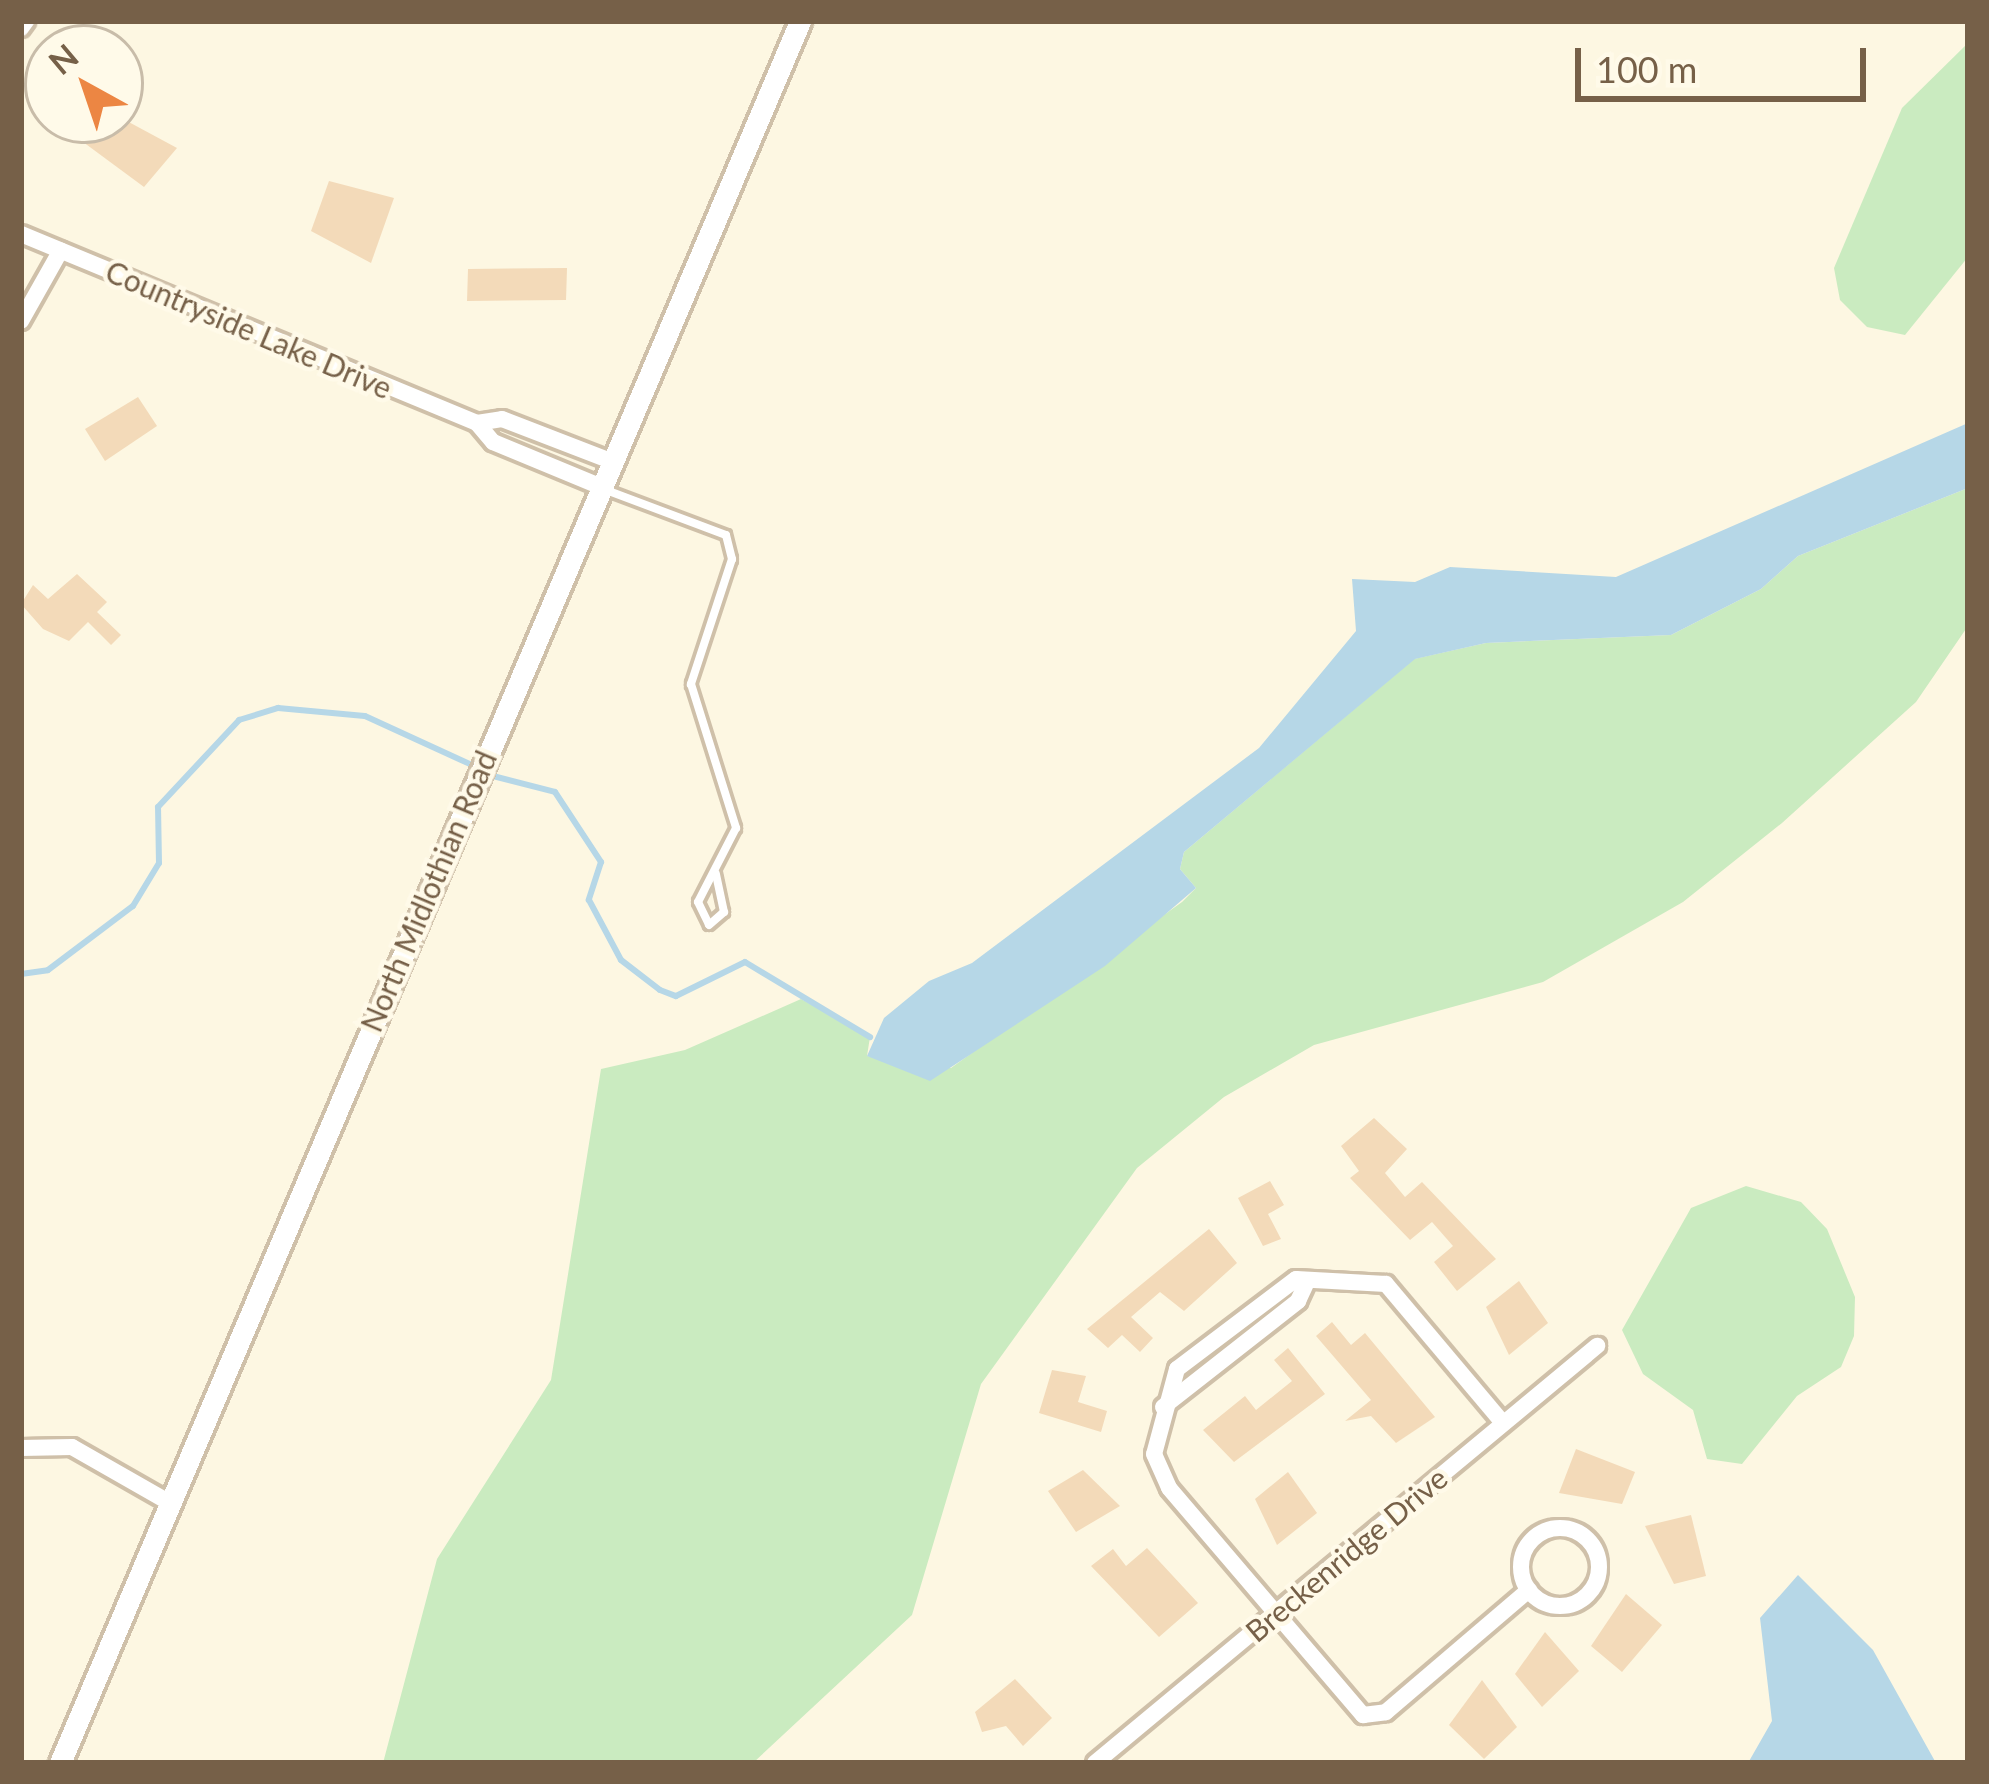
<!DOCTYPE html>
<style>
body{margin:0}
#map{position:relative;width:1989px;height:1784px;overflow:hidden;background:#fdf7e2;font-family:Lato,sans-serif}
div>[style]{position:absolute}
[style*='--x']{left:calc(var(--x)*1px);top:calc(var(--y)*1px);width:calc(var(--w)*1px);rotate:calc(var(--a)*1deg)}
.green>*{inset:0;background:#caebc0}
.water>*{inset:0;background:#b6d7e7}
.stream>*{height:6px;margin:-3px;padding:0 3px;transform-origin:3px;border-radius:3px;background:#b6d7e7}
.building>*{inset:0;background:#f3dab9}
.roads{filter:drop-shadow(3px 0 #cfc0a9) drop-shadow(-3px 0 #cfc0a9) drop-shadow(0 3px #cfc0a9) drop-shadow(0 -3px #cfc0a9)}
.service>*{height:8px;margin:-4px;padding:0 4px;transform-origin:4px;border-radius:4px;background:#fff}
.minor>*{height:16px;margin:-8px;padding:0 8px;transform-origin:8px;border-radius:8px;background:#fff}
.minor>.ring{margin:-8px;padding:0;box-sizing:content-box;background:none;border:16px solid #fff;border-radius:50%}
.secondary>*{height:21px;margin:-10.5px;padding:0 10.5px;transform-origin:10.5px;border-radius:10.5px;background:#fff}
span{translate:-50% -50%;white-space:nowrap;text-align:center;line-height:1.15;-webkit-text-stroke:9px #fffae9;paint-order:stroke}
.street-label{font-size:30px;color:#766048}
.frame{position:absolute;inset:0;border:24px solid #766048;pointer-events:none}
.north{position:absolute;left:24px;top:24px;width:120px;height:120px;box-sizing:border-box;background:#fffae9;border:3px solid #c8bca9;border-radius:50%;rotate:320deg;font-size:33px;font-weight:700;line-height:48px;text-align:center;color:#766048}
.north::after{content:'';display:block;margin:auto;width:42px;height:54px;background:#ec8643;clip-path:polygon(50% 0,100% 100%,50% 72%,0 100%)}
.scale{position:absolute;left:1575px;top:48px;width:291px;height:54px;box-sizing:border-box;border:6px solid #766048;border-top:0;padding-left:15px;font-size:36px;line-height:42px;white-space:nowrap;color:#766048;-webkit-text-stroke:9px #fffae9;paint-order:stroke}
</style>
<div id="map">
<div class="green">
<i style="clip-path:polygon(1968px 43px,1968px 257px,1905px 335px,1867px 327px,1840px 300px,1834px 268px,1902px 108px)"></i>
<i style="clip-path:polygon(1968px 488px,1968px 626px,1916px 702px,1782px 823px,1683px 902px,1543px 982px,1314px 1045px,1224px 1097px,1137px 1168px,981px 1384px,912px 1615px,753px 1763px,383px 1763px,437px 1559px,551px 1380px,601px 1069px,685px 1050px,801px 999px,870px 1037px,867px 1056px,951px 1068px,1182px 902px,1196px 888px,1180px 869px,1184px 852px,1414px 659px,1486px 643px,1671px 635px,1761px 589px,1798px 556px)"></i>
<i style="clip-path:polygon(1746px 1186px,1801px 1202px,1827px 1229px,1855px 1297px,1854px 1336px,1841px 1367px,1797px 1396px,1742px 1464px,1707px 1459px,1693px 1410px,1643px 1374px,1622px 1330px,1691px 1208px)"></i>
</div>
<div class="water">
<i style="clip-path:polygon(1968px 423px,1968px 488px,1798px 556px,1761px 589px,1671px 635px,1486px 643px,1415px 659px,1184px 852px,1180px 869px,1196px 888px,1105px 966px,930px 1081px,867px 1056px,884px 1018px,929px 981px,972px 963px,1259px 748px,1356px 631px,1352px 579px,1415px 582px,1450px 567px,1616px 577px)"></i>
<i style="clip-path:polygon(1798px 1575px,1873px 1650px,1936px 1763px,1748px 1763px,1772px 1721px,1760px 1618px)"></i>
</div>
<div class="stream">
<i style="--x:489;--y:775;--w:68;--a:14.4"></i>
<i style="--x:555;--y:792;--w:84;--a:56.7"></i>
<i style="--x:601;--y:862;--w:40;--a:108"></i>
<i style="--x:589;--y:900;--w:68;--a:61.9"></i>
<i style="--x:621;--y:960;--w:49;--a:37.6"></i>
<i style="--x:660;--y:990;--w:17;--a:21"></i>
<i style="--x:676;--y:996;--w:77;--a:-26.2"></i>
<i style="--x:745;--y:962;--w:146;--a:31"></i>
<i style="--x:21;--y:974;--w:27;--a:-8"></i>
<i style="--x:48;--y:970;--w:106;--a:-37"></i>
<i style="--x:133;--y:906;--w:50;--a:-58.8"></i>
<i style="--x:159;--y:863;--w:56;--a:-91"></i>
<i style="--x:158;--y:807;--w:119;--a:-47"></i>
<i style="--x:239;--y:720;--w:41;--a:-17.1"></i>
<i style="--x:278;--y:708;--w:87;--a:5.3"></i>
<i style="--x:365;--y:716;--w:115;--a:24.6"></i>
</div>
<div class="building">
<i style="clip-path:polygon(95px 120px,125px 120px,177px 148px,144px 187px,79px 139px)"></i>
<i style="clip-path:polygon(329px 181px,394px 198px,371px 263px,311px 231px)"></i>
<i style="clip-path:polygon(567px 268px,566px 300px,467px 301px,468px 269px)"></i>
<i style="clip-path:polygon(138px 397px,157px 426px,105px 461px,85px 429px)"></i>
<i style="clip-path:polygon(77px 574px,107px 602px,97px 612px,121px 635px,111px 645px,88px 622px,69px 641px,43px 629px,21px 604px,33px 585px,48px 599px)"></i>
<i style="clip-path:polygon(1374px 1118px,1407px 1149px,1385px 1173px,1405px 1197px,1422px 1182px,1496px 1259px,1457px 1291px,1434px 1262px,1453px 1246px,1432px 1222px,1410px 1240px,1350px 1178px,1359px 1171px,1341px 1146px)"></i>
<i style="clip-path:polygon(1270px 1181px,1284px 1205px,1268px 1214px,1281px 1239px,1263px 1246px,1238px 1198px)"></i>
<i style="clip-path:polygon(1209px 1229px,1237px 1263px,1184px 1311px,1160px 1292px,1131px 1317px,1153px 1338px,1140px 1352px,1122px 1335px,1108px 1348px,1087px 1329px)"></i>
<i style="clip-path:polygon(1519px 1281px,1548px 1323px,1509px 1355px,1486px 1307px)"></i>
<i style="clip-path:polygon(1332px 1322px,1351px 1345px,1365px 1333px,1435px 1417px,1396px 1443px,1371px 1416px,1345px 1421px,1371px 1400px,1316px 1336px)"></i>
<i style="clip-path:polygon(1288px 1348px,1325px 1394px,1234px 1462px,1203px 1430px,1245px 1396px,1256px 1410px,1292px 1381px,1274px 1360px)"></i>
<i style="clip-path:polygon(1052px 1370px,1086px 1376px,1078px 1402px,1107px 1411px,1101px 1432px,1039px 1413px)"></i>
<i style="clip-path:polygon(1576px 1449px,1635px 1472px,1622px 1504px,1559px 1493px)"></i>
<i style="clip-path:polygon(1083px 1470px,1120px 1506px,1076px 1532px,1048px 1491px)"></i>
<i style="clip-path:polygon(1288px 1472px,1317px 1513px,1277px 1545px,1255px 1499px)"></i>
<i style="clip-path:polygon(1691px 1515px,1706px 1576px,1674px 1584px,1645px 1526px)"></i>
<i style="clip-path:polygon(1147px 1548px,1198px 1603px,1159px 1637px,1091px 1566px,1113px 1549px,1126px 1566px)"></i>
<i style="clip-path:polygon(1626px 1594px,1662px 1625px,1622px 1672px,1591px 1646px)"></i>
<i style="clip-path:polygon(1545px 1632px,1579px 1671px,1542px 1707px,1515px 1674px)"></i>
<i style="clip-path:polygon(1015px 1679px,1052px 1718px,1023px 1746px,1006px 1726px,982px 1732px,975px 1712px)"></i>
<i style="clip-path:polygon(1482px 1680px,1517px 1727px,1484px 1759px,1449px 1725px)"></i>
</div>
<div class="roads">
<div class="service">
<i style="--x:606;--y:490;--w:128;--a:20.6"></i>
<i style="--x:726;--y:535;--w:25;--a:76"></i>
<i style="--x:732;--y:559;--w:132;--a:108.2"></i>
<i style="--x:691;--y:684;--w:151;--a:72.6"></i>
<i style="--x:736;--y:828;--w:83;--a:117.2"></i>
<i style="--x:698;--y:902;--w:25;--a:64"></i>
<i style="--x:709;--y:925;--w:20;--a:-41"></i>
<i style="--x:724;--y:912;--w:39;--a:-102"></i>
</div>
<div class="minor">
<i style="--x:21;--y:28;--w:9;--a:-54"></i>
<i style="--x:21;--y:234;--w:494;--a:22.5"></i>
<i style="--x:477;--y:423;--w:25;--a:50"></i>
<i style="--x:493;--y:442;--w:115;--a:22.5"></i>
<i style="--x:21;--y:321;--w:81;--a:-60.6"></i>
<i style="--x:477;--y:423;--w:25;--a:-9"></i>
<i style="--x:502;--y:419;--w:117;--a:21.1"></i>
<i style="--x:1163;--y:1407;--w:172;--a:-38.1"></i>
<i style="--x:1298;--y:1301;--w:23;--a:-65"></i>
<i style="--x:1503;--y:1423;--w:182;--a:-130.1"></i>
<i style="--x:1386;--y:1284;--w:90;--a:-176.8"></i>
<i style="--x:1296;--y:1279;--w:149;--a:142.9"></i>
<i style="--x:1177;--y:1369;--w:88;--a:105.1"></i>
<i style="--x:1154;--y:1454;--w:37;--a:66"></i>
<i style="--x:1169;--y:1488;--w:299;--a:49.5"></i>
<i style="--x:1363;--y:1715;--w:23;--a:-7"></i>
<i style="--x:1386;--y:1712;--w:188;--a:-40.5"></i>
<i style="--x:21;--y:1448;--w:51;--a:-1.1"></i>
<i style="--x:72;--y:1447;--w:113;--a:29.7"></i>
<i class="ring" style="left:1521px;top:1528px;width:62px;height:62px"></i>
<i style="--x:1095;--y:1763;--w:653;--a:-39.72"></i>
</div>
<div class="secondary">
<i style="--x:60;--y:1763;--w:1893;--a:-66.98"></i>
</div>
</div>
<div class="street-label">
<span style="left:249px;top:329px;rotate:23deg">Countryside Lake Drive</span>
<span style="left:428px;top:891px;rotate:-67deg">North Midlothian Road</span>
<span style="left:1346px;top:1554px;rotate:-40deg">Breckenridge Drive</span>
</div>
<div class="frame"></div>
<div class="north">N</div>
<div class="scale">100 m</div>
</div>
